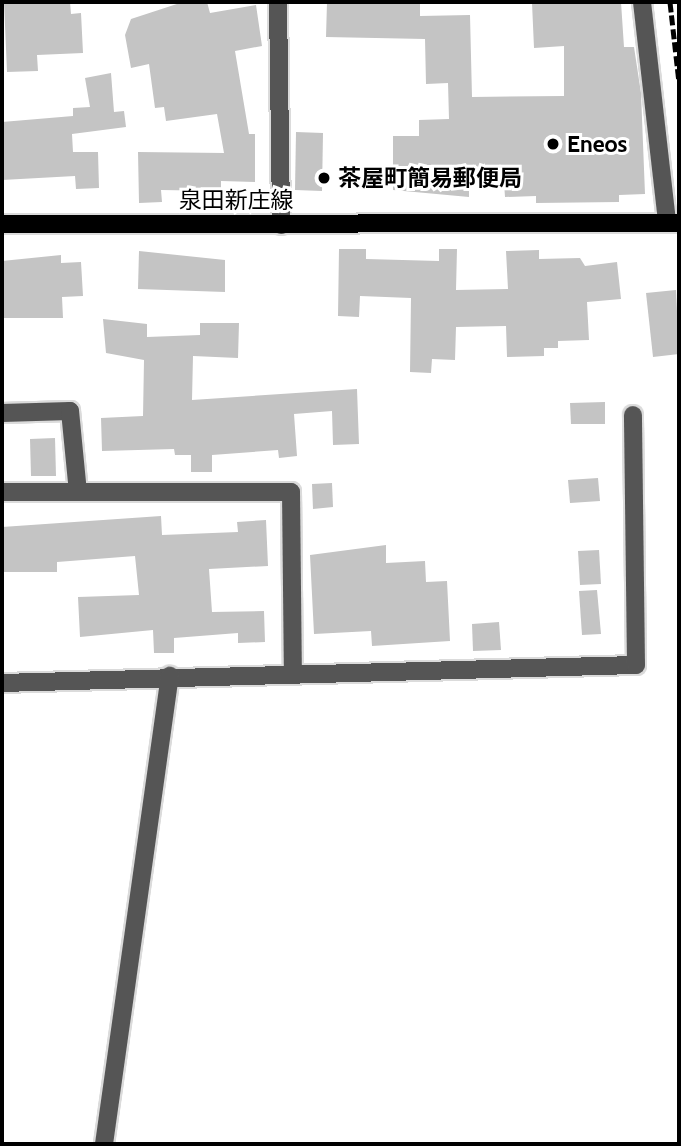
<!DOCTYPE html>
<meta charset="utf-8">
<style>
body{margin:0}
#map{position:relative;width:681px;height:1146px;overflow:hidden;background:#fff;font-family:Cabin,"Noto Sans JP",sans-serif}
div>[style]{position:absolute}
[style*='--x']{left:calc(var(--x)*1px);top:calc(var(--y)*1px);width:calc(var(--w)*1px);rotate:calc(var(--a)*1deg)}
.building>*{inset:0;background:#c4c4c4}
.roads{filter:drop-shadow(2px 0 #dbdbdb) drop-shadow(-2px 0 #dbdbdb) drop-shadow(0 2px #dbdbdb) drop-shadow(0 -2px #dbdbdb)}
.minor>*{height:18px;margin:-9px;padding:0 9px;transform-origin:9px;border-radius:9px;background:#555}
.major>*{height:18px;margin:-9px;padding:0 9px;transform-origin:9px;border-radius:9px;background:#000}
.rail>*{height:5px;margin-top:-2.5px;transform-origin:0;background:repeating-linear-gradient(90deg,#000 0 10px,transparent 0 13.5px)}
.dots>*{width:19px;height:19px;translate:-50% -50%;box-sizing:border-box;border:4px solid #fff;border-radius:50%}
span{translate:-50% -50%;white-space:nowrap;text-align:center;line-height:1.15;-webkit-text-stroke:6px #fff;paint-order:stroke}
.poi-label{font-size:23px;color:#000;font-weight:700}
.left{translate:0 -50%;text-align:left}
.street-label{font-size:23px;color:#000}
.frame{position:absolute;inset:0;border:4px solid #000;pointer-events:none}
</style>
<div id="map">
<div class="building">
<i style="clip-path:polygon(4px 2px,70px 2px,71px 14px,81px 13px,83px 53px,37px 55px,38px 71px,7px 72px)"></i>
<i style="clip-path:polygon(183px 2px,207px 2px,210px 13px,256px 5px,262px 46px,235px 51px,249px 134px,255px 134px,255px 182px,221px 181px,221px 191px,161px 190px,162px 202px,139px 203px,138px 152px,224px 153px,217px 114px,166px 121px,164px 107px,155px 108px,149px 64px,131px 68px,125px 35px,131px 19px)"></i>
<i style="clip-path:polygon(327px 2px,420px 2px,420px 16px,470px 15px,472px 97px,564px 96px,564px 46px,534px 48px,532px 3px,621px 2px,624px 47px,634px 47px,641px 93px,645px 194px,619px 195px,619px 202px,536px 203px,536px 196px,505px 197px,504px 183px,469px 182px,469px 197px,393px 190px,393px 136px,419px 136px,419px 120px,449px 119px,448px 83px,426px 84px,425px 39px,326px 37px)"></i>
<i style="clip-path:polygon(111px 73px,114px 112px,124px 111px,126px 127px,72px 134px,73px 152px,98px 152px,99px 188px,76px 189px,75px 176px,2px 180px,2px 122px,73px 116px,73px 108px,90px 107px,85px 78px)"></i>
<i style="clip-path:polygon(296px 132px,323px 133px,322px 191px,295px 190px)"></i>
<i style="clip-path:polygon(339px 249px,366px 249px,366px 259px,439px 261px,439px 249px,457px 249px,456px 290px,508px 289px,506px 251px,539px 250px,539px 259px,580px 258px,585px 266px,617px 262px,621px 299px,587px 302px,589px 340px,558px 341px,558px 348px,544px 348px,544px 356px,507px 357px,506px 326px,456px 327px,455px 360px,432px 359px,431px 373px,410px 372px,411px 298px,360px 296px,359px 317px,338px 316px)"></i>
<i style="clip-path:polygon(139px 251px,225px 260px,225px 292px,138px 289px)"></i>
<i style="clip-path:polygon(61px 255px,61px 263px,81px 262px,83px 296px,62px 297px,63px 318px,2px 318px,2px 261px)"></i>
<i style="clip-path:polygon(676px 290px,679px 354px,653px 357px,646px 293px)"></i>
<i style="clip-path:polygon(103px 319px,147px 324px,147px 337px,200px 335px,200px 323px,239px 323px,238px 358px,193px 356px,192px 400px,357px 389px,359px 444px,333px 445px,332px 411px,294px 414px,297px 456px,279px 458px,278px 450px,212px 455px,212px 472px,191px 472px,191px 455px,175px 455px,174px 449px,102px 451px,101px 418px,143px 416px,144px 360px,106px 353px)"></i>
<i style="clip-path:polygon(605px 402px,605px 424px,571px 424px,570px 403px)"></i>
<i style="clip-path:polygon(55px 438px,56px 476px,31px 476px,30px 439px)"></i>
<i style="clip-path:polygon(598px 478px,600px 501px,570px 503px,568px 480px)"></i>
<i style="clip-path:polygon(332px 483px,333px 507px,313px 509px,312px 484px)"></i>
<i style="clip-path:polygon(161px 516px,162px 535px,238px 532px,237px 522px,266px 520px,268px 566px,209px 569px,212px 612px,264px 611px,265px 642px,238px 643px,238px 633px,174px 638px,174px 653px,154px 653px,153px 630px,80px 637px,78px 597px,139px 595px,135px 556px,57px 562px,57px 572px,2px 572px,2px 527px)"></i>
<i style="clip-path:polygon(386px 545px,386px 563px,425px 561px,426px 582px,447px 581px,450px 641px,372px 646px,371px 631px,314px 634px,310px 555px)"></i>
<i style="clip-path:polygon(599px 550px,601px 584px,580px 585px,578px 551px)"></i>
<i style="clip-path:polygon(597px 590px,601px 634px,582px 635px,579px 591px)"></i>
<i style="clip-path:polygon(499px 622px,501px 650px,473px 651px,472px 624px)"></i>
</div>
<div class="roads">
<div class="minor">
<i style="--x:278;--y:2;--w:223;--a:89.2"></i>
<i style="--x:642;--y:2;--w:222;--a:83.5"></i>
<i style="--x:2;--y:413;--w:68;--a:-1.7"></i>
<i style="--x:70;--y:411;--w:81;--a:84.4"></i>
<i style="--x:2;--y:492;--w:289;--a:0"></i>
<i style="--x:291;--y:492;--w:181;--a:89.4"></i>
<i style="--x:2;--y:683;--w:634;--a:-1.63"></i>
<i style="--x:636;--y:665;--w:250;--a:-90.7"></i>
<i style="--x:104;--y:1144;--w:473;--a:-82"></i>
</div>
<div class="major">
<i style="--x:2;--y:224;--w:677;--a:-0.08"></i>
</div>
</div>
<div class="rail">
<i style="--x:670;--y:2;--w:81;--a:83.6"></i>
</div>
<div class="dots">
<i style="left:553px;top:144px;background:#000"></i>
<i style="left:324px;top:178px;background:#000"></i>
</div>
<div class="poi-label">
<span class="left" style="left:567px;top:144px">Eneos</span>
<span class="left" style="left:338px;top:178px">茶屋町簡易郵便局</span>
</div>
<div class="street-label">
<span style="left:236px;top:200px">泉田新庄線</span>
</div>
<div class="frame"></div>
</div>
